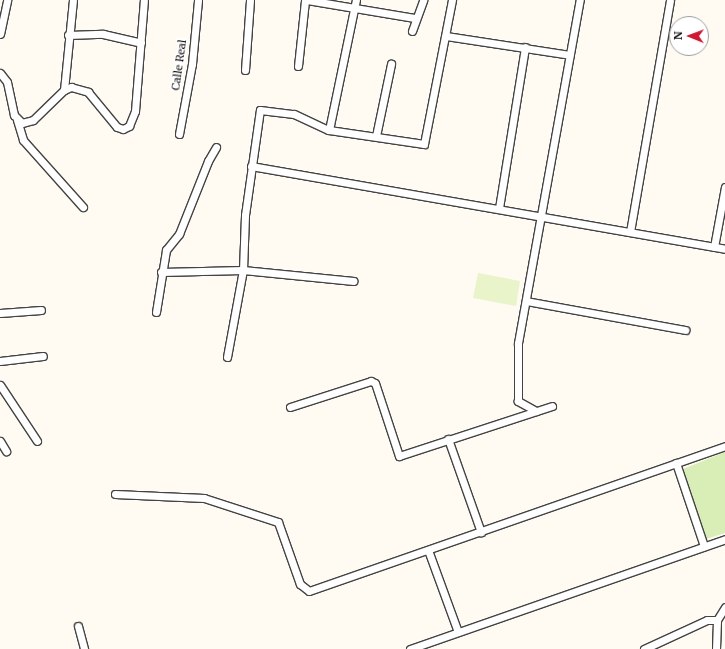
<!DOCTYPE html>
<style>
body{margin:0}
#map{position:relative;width:725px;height:649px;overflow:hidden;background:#fffbf2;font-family:Merriweather,serif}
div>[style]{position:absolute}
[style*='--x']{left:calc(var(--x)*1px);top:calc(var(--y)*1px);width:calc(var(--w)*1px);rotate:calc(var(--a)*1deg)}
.green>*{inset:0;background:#d9eeb7}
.pitch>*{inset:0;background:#eaf4ca}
.roads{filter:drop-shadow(1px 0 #434343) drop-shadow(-1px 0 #434343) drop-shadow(0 1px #434343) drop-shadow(0 -1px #434343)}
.minor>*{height:7px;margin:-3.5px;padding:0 3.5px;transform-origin:3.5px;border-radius:3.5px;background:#fff}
span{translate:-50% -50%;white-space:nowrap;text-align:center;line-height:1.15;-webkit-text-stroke:4px #fff;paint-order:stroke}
.street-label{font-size:11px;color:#101010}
.north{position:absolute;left:669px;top:16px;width:40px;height:40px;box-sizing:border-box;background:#fff;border:1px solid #9f9f9f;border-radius:50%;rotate:271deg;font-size:11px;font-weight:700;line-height:16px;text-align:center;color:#101010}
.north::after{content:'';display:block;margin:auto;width:14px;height:18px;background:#cf1834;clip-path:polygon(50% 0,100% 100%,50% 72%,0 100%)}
</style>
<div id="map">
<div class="green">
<i style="clip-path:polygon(725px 452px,725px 533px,706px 539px,683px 469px)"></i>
</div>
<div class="pitch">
<i style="clip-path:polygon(478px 273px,520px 281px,516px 306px,473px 298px)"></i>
</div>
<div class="roads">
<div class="minor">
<i style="--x:307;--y:0;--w:109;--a:9.5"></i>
<i style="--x:412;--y:31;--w:33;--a:-70"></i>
<i style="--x:0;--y:34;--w:35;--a:-78"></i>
<i style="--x:68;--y:35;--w:35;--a:-2"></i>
<i style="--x:103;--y:34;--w:39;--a:13"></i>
<i style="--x:446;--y:36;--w:125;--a:8.7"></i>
<i style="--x:298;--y:66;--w:66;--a:-83.9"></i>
<i style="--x:245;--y:70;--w:70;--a:-85.9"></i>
<i style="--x:0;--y:73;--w:11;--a:52"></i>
<i style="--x:7;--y:82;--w:34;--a:78"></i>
<i style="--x:14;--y:115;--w:11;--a:45"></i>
<i style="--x:22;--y:123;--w:11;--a:-15"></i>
<i style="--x:33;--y:120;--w:43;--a:-44.1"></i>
<i style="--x:64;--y:90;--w:8;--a:-23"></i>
<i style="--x:71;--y:87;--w:18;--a:16"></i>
<i style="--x:88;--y:92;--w:45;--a:50.4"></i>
<i style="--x:117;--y:127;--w:6;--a:18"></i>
<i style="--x:123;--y:129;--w:7;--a:-27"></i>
<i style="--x:129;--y:126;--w:16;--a:-68"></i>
<i style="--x:135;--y:111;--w:111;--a:-85.4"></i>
<i style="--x:64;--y:90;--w:90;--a:-84.3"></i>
<i style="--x:17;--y:120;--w:21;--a:73"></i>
<i style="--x:23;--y:140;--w:90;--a:48.2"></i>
<i style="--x:329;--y:130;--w:133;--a:-78.3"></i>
<i style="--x:179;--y:134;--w:71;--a:-79.5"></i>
<i style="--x:192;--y:64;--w:64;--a:-84.6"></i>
<i style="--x:376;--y:136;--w:74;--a:-78.2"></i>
<i style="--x:251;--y:166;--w:481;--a:9.9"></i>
<i style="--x:499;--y:208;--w:163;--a:-80.8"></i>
<i style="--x:630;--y:232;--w:235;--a:-80.2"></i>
<i style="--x:714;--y:247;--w:61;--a:-79.6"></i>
<i style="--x:161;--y:272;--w:82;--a:-1.4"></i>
<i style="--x:243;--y:270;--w:111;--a:5.7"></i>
<i style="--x:526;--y:301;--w:162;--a:10.3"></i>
<i style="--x:156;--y:312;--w:63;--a:-80.8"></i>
<i style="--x:166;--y:250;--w:21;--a:-51"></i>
<i style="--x:179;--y:234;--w:79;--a:-68.3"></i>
<i style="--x:208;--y:161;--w:16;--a:-60"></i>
<i style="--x:0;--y:313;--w:41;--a:-4.2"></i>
<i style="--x:227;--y:357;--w:88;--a:-79.6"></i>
<i style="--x:243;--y:270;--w:55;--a:-87.9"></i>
<i style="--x:245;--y:215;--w:106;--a:-81.9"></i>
<i style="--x:260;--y:110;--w:34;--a:7"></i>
<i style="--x:294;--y:114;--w:38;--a:25"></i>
<i style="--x:329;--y:130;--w:96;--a:8.4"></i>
<i style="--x:424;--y:144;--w:147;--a:-79"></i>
<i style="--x:0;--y:361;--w:43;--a:-6.6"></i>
<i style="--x:0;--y:385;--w:67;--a:56.5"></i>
<i style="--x:290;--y:407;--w:85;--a:-17.8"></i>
<i style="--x:371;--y:381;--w:4;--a:27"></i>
<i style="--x:375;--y:383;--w:77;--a:71.8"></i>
<i style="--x:399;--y:456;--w:161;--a:-18.1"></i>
<i style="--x:536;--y:411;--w:21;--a:-151"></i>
<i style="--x:518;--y:401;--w:58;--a:-90"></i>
<i style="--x:518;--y:343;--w:349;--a:-79.8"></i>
<i style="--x:448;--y:439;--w:99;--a:70.5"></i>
<i style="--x:0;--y:441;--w:12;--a:59"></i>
<i style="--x:676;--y:463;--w:88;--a:71.4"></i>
<i style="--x:115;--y:494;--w:89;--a:2.6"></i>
<i style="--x:204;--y:498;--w:78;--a:18"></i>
<i style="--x:278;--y:522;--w:66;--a:70.5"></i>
<i style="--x:300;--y:584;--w:11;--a:38"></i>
<i style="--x:309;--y:591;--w:441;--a:-19.2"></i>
<i style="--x:428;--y:550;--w:87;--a:69.9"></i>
<i style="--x:78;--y:626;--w:24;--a:75"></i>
<i style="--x:410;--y:649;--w:334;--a:-19.2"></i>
<i style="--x:644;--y:649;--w:69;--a:-24.7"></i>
<i style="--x:707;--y:620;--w:10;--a:0"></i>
<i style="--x:716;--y:649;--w:29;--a:-88"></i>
<i style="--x:717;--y:620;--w:15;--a:-58"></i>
</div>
</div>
<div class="street-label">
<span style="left:179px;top:65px;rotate:-82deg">Calle Real</span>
</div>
<div class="north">N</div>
</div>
